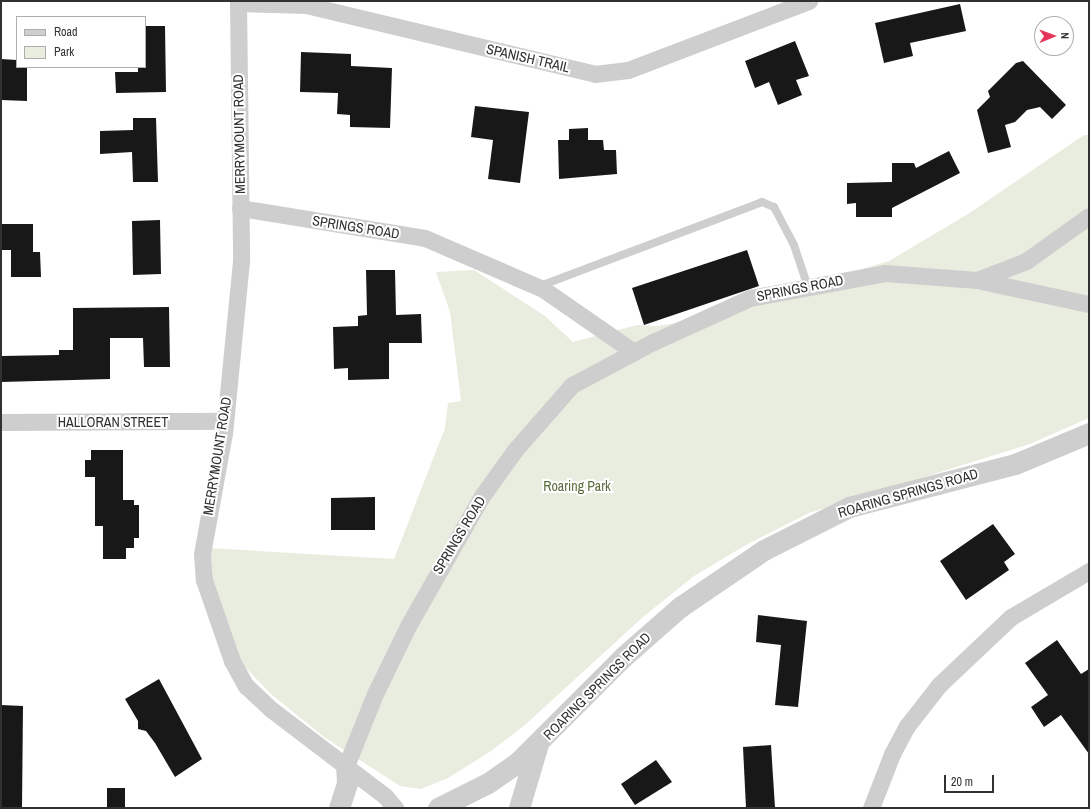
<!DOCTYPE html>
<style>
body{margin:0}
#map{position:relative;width:1090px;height:809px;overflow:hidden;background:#fff;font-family:"Archivo Narrow",sans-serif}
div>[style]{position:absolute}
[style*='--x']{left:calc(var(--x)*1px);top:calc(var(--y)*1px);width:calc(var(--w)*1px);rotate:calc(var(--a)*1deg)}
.green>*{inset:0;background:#e9eddf}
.building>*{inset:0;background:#181818}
.service>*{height:8px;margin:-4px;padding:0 4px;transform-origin:4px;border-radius:4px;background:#cecece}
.minor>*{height:17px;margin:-8.5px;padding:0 8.5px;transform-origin:8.5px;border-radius:8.5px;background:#cecece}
.tertiary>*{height:21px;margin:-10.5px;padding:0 10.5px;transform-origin:10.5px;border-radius:10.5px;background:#cecece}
span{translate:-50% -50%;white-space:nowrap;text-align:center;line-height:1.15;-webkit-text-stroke:4px #fff;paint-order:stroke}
.street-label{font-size:14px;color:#313131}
.park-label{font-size:14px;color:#5a6d3d}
.frame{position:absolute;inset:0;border:2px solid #313131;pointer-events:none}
.legend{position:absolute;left:16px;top:16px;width:130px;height:52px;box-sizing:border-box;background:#fff;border:1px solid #adadad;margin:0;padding:5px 7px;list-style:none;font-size:12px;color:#313131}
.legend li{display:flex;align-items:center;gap:8px;height:20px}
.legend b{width:20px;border:1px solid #adadad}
.north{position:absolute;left:1034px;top:16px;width:40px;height:40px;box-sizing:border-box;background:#fff;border:1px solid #adadad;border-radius:50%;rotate:89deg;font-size:11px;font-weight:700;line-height:16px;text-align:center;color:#313131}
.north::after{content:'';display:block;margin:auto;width:14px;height:18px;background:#e6355a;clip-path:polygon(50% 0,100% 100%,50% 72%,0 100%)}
.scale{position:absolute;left:944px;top:775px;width:50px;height:18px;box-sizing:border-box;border:2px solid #313131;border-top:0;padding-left:5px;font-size:12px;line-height:14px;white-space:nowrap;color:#313131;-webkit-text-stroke:3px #fff;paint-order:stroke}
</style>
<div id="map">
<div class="green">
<i style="clip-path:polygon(1084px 135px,1089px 135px,1089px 418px,1030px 444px,809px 513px,746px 545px,694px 576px,643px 617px,525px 725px,491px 751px,448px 778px,421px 789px,400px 786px,324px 737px,271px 694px,237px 659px,209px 580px,209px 548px,394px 559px,445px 428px,448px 403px,461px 401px,450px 312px,436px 272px,474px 270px,545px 316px,573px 342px,637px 325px,657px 326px,689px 321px,889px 261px,968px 214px)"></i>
</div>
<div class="building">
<i style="clip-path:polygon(960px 4px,966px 31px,910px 43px,913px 56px,884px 63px,875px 23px)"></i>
<i style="clip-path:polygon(145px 26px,165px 26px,166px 92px,116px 93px,115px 72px,138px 72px,138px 67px,145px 67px)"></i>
<i style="clip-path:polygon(795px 41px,809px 76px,796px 80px,802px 95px,778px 105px,769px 82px,755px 88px,745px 61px)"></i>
<i style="clip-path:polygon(301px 52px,351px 54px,351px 66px,392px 68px,390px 128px,350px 127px,350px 115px,337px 114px,338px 93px,300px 92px)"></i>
<i style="clip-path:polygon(1px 59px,17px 60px,17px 67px,27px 67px,27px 101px,1px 100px)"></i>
<i style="clip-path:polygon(1023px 61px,1066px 105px,1052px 119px,1040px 107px,1027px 110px,1015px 122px,1005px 125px,1011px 147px,988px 153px,977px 110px,990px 97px,988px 91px,1016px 63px)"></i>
<i style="clip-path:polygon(475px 106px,529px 112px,520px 183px,488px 179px,493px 140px,471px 137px)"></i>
<i style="clip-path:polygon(133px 118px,156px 118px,158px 182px,133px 182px,132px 152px,100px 154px,100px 131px,133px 130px)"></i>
<i style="clip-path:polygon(588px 128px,588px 140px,603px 140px,604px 150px,616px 150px,617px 174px,559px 179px,558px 140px,569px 140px,569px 129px)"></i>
<i style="clip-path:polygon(949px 151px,960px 173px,892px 208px,892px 217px,856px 217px,856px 203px,847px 204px,847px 183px,892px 182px,892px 163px,914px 163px,916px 168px)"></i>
<i style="clip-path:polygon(160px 220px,161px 274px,133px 275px,132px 221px)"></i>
<i style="clip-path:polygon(1px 224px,33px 224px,33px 252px,40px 252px,41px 277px,11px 277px,11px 250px,1px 250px)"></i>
<i style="clip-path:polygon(747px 250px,759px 286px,644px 325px,632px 288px)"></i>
<i style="clip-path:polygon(366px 270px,395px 270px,396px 315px,421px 314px,422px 343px,389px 343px,389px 379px,348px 380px,348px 368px,334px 369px,333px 327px,358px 326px,358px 316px,367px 315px)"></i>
<i style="clip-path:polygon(169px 307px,170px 367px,144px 367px,143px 338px,110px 338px,110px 379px,1px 382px,1px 356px,59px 355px,59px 350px,73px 350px,73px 308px)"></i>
<i style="clip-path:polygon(91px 450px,123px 450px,123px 500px,134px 500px,134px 505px,139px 505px,139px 538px,134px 538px,134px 548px,126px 548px,126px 559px,103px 559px,103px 526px,95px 526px,95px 477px,85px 477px,85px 460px,91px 460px)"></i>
<i style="clip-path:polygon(375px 497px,375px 530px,331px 530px,331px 498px)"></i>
<i style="clip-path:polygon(993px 524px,1015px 554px,1004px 562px,1009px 570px,966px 600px,940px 561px)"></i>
<i style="clip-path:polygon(758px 615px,807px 621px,798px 707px,775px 705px,781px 645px,756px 642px)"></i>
<i style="clip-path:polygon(1057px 640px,1081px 674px,1089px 669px,1089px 754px,1061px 715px,1044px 727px,1031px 707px,1048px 695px,1025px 663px)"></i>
<i style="clip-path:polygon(159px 679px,202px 759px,175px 777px,155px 743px,146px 731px,138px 729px,138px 721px,125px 699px)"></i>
<i style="clip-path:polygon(1px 705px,23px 706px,22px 808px,1px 808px)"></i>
<i style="clip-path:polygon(771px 745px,775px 808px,746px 808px,743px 747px)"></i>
<i style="clip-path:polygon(656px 760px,672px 782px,635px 805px,621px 784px)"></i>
<i style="clip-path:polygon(107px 788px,125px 788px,125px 808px,107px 808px)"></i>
</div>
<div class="service">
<i style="--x:540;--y:286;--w:237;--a:-20.7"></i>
<i style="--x:762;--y:202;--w:13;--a:23"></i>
<i style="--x:774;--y:207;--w:43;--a:62.2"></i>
<i style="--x:794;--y:245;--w:44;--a:71.6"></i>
</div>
<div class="minor">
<i style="--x:238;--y:1;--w:260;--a:89.3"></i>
<i style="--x:241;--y:261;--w:173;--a:95.6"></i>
<i style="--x:224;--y:433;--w:123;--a:100.3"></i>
<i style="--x:202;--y:554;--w:26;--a:86"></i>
<i style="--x:204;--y:580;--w:86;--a:70.9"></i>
<i style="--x:232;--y:661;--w:29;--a:61"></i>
<i style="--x:246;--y:686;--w:35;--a:43"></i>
<i style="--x:272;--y:710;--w:142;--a:37.3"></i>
<i style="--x:385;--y:796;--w:16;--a:50"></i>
<i style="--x:238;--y:3;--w:68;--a:1.7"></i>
<i style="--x:306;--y:5;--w:297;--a:13.4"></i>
<i style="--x:595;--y:74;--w:33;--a:-7"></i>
<i style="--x:628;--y:70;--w:194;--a:-20.9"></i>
<i style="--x:240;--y:208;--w:187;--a:9.2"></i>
<i style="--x:425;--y:238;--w:129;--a:23.4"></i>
<i style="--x:543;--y:289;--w:111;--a:34.7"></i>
<i style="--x:977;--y:280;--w:53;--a:-21.2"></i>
<i style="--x:1026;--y:261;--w:77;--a:-35.5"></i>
<i style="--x:1;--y:422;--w:224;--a:-0.3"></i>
<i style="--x:346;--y:766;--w:78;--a:-68.1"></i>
<i style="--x:375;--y:694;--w:76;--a:-64.1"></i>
<i style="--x:408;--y:626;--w:150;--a:-60.4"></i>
<i style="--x:482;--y:496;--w:57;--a:-54.3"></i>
<i style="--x:515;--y:450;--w:86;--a:-48.8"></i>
<i style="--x:572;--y:385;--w:92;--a:-28"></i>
<i style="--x:653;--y:342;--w:107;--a:-24.4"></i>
<i style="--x:750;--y:298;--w:137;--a:-10.5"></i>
<i style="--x:885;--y:273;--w:92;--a:4.4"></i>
<i style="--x:977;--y:280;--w:115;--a:12.1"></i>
<i style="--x:871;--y:808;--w:58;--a:-68.7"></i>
<i style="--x:892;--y:754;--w:32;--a:-62"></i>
<i style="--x:907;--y:726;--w:52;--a:-52"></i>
<i style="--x:939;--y:685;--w:99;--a:-43.4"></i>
<i style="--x:1011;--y:617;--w:91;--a:-30.5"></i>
</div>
<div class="tertiary">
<i style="--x:339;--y:808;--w:26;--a:-72"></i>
<i style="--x:347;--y:783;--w:17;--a:-93"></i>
<i style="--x:438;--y:808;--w:56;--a:-26.6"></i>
<i style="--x:488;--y:783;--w:37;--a:-35"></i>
<i style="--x:518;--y:762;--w:148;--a:-45"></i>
<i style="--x:623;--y:657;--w:76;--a:-41.3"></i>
<i style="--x:680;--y:607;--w:102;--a:-34.2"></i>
<i style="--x:764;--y:550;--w:95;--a:-26.8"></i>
<i style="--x:849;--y:507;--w:171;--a:-14.5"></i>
<i style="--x:1015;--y:464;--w:80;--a:-22.7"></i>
<i style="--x:519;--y:808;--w:67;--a:-73.5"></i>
</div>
<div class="street-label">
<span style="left:528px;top:58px;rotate:13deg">SPANISH TRAIL</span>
<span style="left:239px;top:134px;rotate:-91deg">MERRYMOUNT ROAD</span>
<span style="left:356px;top:227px;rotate:9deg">SPRINGS ROAD</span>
<span style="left:800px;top:288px;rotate:-11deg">SPRINGS ROAD</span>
<span style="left:113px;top:422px">HALLORAN STREET</span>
<span style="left:217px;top:456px;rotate:-81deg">MERRYMOUNT ROAD</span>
<span style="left:908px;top:493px;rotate:-16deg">ROARING SPRINGS ROAD</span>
<span style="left:459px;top:535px;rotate:-59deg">SPRINGS ROAD</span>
<span style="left:597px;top:686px;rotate:-45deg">ROARING SPRINGS ROAD</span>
</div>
<div class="park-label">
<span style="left:577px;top:486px">Roaring Park</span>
</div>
<div class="frame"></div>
<ul class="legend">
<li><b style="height:5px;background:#cecece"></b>Road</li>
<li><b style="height:11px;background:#e9eddf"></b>Park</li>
</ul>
<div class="north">N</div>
<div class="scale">20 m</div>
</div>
